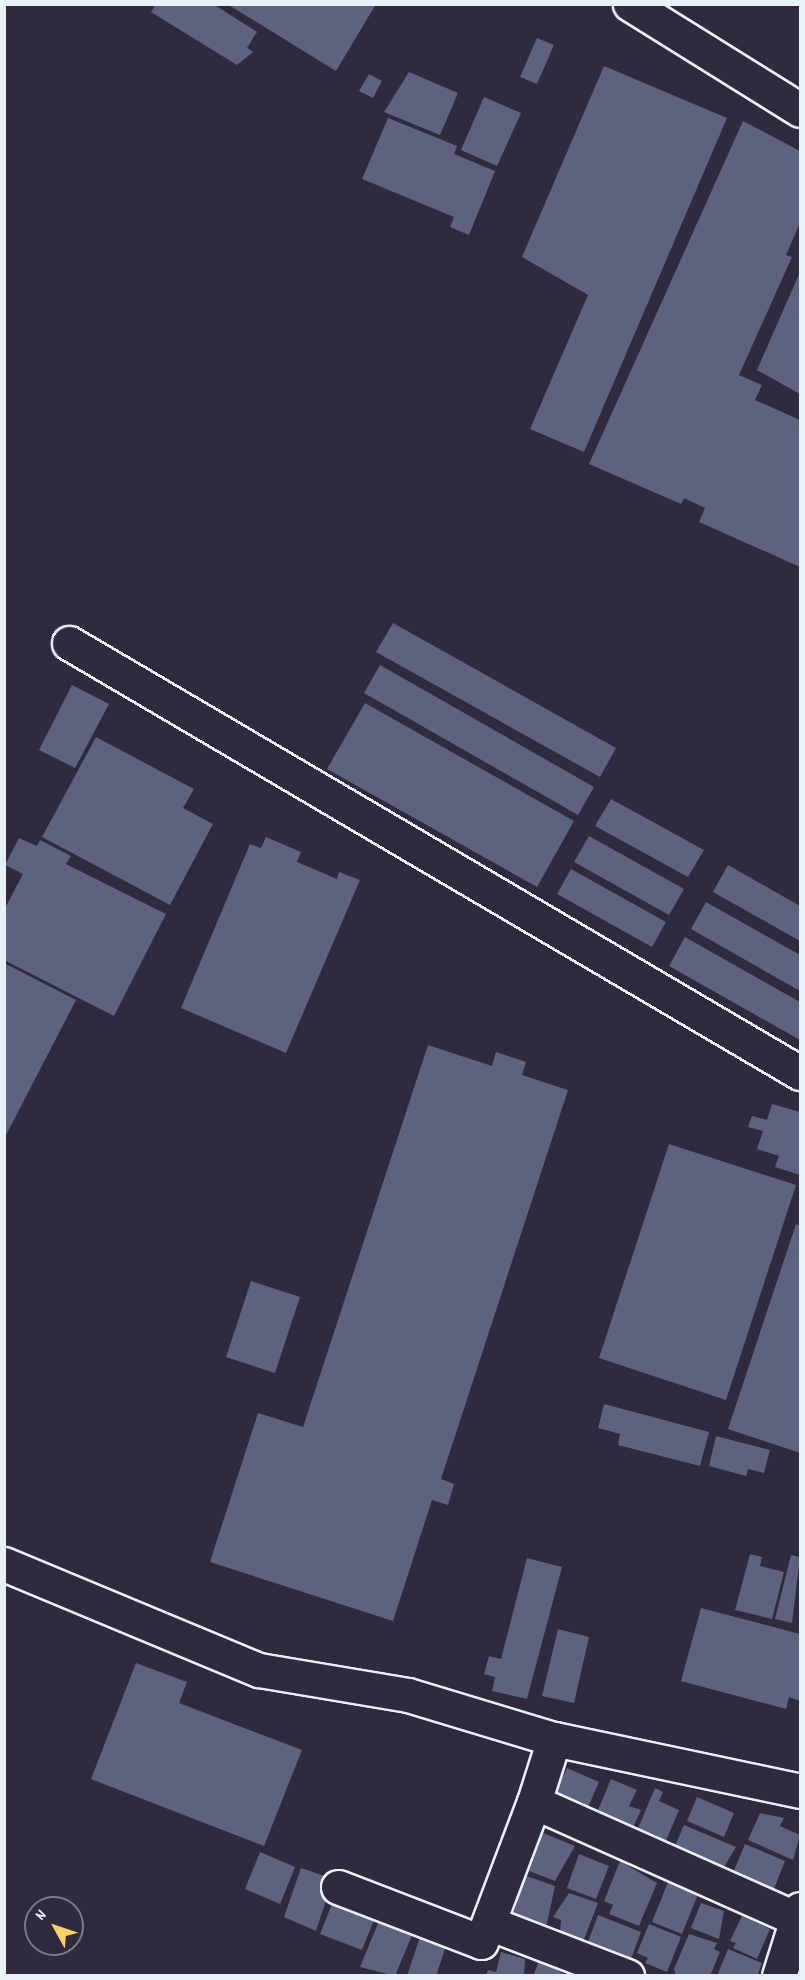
<!DOCTYPE html>
<style>
body{margin:0}
#map{position:relative;width:805px;height:1980px;overflow:hidden;background:#2f2a3d;font-family:Dekko,sans-serif}
div>[style]{position:absolute}
[style*='--x']{left:calc(var(--x)*1px);top:calc(var(--y)*1px);width:calc(var(--w)*1px);rotate:calc(var(--a)*1deg)}
.building>*{inset:0;background:#5e627e}
.roads{filter:drop-shadow(2px 0 #e8f1f8) drop-shadow(-2px 0 #e8f1f8) drop-shadow(0 2px #e8f1f8) drop-shadow(0 -2px #e8f1f8)}
.minor>*{height:33px;margin:-16.5px;padding:0 16.5px;transform-origin:16.5px;border-radius:16.5px;background:#2f2a3d}
span{translate:-50% -50%;white-space:nowrap;text-align:center;line-height:1.15;-webkit-text-stroke:5px #2f2a3d;paint-order:stroke}
.frame{position:absolute;inset:0;border:6px solid #e8f1f8;pointer-events:none}
.north{position:absolute;left:24px;top:1896px;width:60px;height:60px;box-sizing:border-box;background:#2f2a3d;border:2px solid #797a88;border-radius:50%;rotate:310deg;font-size:16px;font-weight:700;line-height:24px;text-align:center;color:#e8f1f8}
.north::after{content:'';display:block;margin:auto;width:21px;height:27px;background:#ffd166;clip-path:polygon(50% 0,100% 100%,50% 72%,0 100%)}
</style>
<div id="map">
<div class="building">
<i style="clip-path:polygon(156px 4px,213px 4px,257px 32px,247px 48px,253px 52px,237px 65px,151px 12px)"></i>
<i style="clip-path:polygon(227px 4px,376px 4px,336px 71px)"></i>
<i style="clip-path:polygon(537px 38px,554px 45px,537px 84px,520px 77px)"></i>
<i style="clip-path:polygon(604px 66px,727px 118px,584px 452px,530px 429px,588px 295px,522px 257px)"></i>
<i style="clip-path:polygon(409px 72px,458px 93px,440px 135px,384px 112px)"></i>
<i style="clip-path:polygon(369px 74px,382px 81px,373px 98px,359px 91px)"></i>
<i style="clip-path:polygon(484px 97px,521px 113px,497px 166px,461px 150px)"></i>
<i style="clip-path:polygon(388px 118px,457px 146px,454px 154px,495px 171px,469px 235px,450px 227px,454px 217px,362px 179px)"></i>
<i style="clip-path:polygon(743px 121px,800px 151px,800px 223px,786px 255px,792px 257px,739px 375px,762px 385px,755px 400px,800px 420px,800px 567px,699px 522px,705px 508px,684px 498px,681px 504px,589px 464px)"></i>
<i style="clip-path:polygon(800px 272px,800px 394px,757px 370px)"></i>
<i style="clip-path:polygon(393px 623px,616px 748px,600px 777px,376px 652px)"></i>
<i style="clip-path:polygon(380px 665px,594px 787px,578px 815px,364px 693px)"></i>
<i style="clip-path:polygon(72px 685px,109px 704px,75px 768px,39px 750px)"></i>
<i style="clip-path:polygon(365px 703px,574px 821px,537px 887px,327px 769px)"></i>
<i style="clip-path:polygon(96px 737px,194px 789px,183px 808px,213px 824px,170px 905px,42px 837px)"></i>
<i style="clip-path:polygon(611px 799px,704px 850px,688px 877px,595px 826px)"></i>
<i style="clip-path:polygon(589px 836px,684px 889px,669px 915px,574px 862px)"></i>
<i style="clip-path:polygon(266px 837px,301px 852px,297px 862px,337px 879px,339px 872px,360px 880px,286px 1053px,181px 1008px,250px 844px,261px 848px)"></i>
<i style="clip-path:polygon(19px 838px,37px 846px,40px 840px,71px 856px,66px 864px,166px 914px,114px 1016px,4px 960px,4px 910px,23px 874px,5px 865px)"></i>
<i style="clip-path:polygon(728px 865px,800px 906px,800px 941px,713px 892px)"></i>
<i style="clip-path:polygon(571px 869px,666px 922px,652px 947px,557px 894px)"></i>
<i style="clip-path:polygon(706px 902px,800px 955px,800px 991px,691px 929px)"></i>
<i style="clip-path:polygon(685px 937px,800px 1002px,800px 1040px,669px 966px)"></i>
<i style="clip-path:polygon(4px 963px,76px 1000px,4px 1139px)"></i>
<i style="clip-path:polygon(428px 1045px,492px 1066px,496px 1052px,526px 1062px,522px 1075px,568px 1090px,441px 1479px,454px 1484px,448px 1505px,432px 1500px,393px 1621px,210px 1562px,258px 1413px,303px 1427px)"></i>
<i style="clip-path:polygon(772px 1104px,800px 1112px,800px 1175px,775px 1167px,779px 1156px,757px 1149px,763px 1131px,748px 1127px,752px 1116px,767px 1120px)"></i>
<i style="clip-path:polygon(669px 1144px,796px 1185px,726px 1400px,599px 1358px)"></i>
<i style="clip-path:polygon(796px 1224px,800px 1226px,800px 1453px,728px 1429px)"></i>
<i style="clip-path:polygon(251px 1281px,300px 1297px,275px 1373px,226px 1357px)"></i>
<i style="clip-path:polygon(604px 1404px,709px 1432px,700px 1466px,618px 1445px,620px 1434px,598px 1428px)"></i>
<i style="clip-path:polygon(716px 1436px,770px 1450px,764px 1473px,748px 1469px,746px 1476px,709px 1466px)"></i>
<i style="clip-path:polygon(750px 1554px,762px 1557px,760px 1566px,784px 1572px,772px 1619px,735px 1610px)"></i>
<i style="clip-path:polygon(791px 1555px,800px 1557px,792px 1623px,775px 1619px)"></i>
<i style="clip-path:polygon(527px 1558px,562px 1567px,527px 1699px,492px 1691px,495px 1677px,484px 1674px,489px 1656px,501px 1659px)"></i>
<i style="clip-path:polygon(701px 1608px,800px 1634px,800px 1701px,789px 1697px,786px 1709px,681px 1681px)"></i>
<i style="clip-path:polygon(558px 1629px,589px 1637px,574px 1703px,542px 1696px)"></i>
<i style="clip-path:polygon(136px 1663px,187px 1682px,179px 1703px,302px 1750px,264px 1846px,91px 1779px)"></i>
<i style="clip-path:polygon(567px 1768px,599px 1782px,583px 1819px,550px 1804px,555px 1773px,563px 1776px)"></i>
<i style="clip-path:polygon(611px 1779px,637px 1790px,629px 1806px,641px 1810px,629px 1837px,593px 1822px)"></i>
<i style="clip-path:polygon(655px 1788px,663px 1792px,659px 1801px,679px 1810px,662px 1850px,634px 1838px)"></i>
<i style="clip-path:polygon(697px 1797px,734px 1813px,724px 1837px,687px 1821px)"></i>
<i style="clip-path:polygon(760px 1813px,784px 1818px,780px 1826px,800px 1835px,793px 1860px,748px 1840px)"></i>
<i style="clip-path:polygon(684px 1825px,736px 1847px,721px 1872px,671px 1855px)"></i>
<i style="clip-path:polygon(543px 1833px,575px 1846px,555px 1881px,529px 1871px)"></i>
<i style="clip-path:polygon(745px 1844px,785px 1861px,772px 1894px,731px 1878px)"></i>
<i style="clip-path:polygon(260px 1852px,295px 1867px,280px 1904px,245px 1889px)"></i>
<i style="clip-path:polygon(579px 1854px,609px 1866px,596px 1899px,567px 1888px)"></i>
<i style="clip-path:polygon(620px 1861px,657px 1883px,639px 1926px,609px 1914px,613px 1905px,604px 1901px)"></i>
<i style="clip-path:polygon(301px 1868px,333px 1879px,316px 1931px,284px 1917px)"></i>
<i style="clip-path:polygon(518px 1873px,555px 1886px,546px 1928px,513px 1916px,518px 1900px,510px 1897px)"></i>
<i style="clip-path:polygon(668px 1882px,698px 1894px,682px 1934px,652px 1922px)"></i>
<i style="clip-path:polygon(569px 1893px,598px 1903px,583px 1942px,560px 1933px,561px 1920px,553px 1917px)"></i>
<i style="clip-path:polygon(701px 1903px,724px 1911px,719px 1939px,691px 1928px)"></i>
<i style="clip-path:polygon(332px 1904px,374px 1920px,362px 1950px,320px 1934px)"></i>
<i style="clip-path:polygon(598px 1915px,641px 1932px,631px 1959px,588px 1942px)"></i>
<i style="clip-path:polygon(742px 1916px,770px 1929px,757px 1959px,733px 1948px,736px 1943px,730px 1941px)"></i>
<i style="clip-path:polygon(379px 1921px,412px 1935px,395px 1976px,360px 1967px)"></i>
<i style="clip-path:polygon(649px 1924px,681px 1937px,667px 1972px,645px 1963px,648px 1958px,637px 1953px)"></i>
<i style="clip-path:polygon(689px 1934px,717px 1943px,714px 1949px,720px 1952px,710px 1976px,676px 1976px,674px 1969px)"></i>
<i style="clip-path:polygon(420px 1937px,446px 1946px,436px 1976px,407px 1976px)"></i>
<i style="clip-path:polygon(728px 1949px,762px 1963px,757px 1976px,717px 1976px)"></i>
<i style="clip-path:polygon(501px 1952px,525px 1959px,524px 1976px,486px 1976px,488px 1970px,496px 1972px)"></i>
<i style="clip-path:polygon(541px 1956px,557px 1962px,554px 1968px,566px 1976px,533px 1976px)"></i>
</div>
<div class="roads">
<div class="minor">
<i style="--x:630;--y:4;--w:200;--a:31.9"></i>
<i style="--x:69;--y:643;--w:848;--a:30.47"></i>
<i style="--x:4;--y:1564;--w:276;--a:22.6"></i>
<i style="--x:259;--y:1670;--w:151;--a:9.5"></i>
<i style="--x:408;--y:1695;--w:152;--a:16.8"></i>
<i style="--x:554;--y:1739;--w:251;--a:11.9"></i>
<i style="--x:534;--y:1802;--w:66;--a:-72.4"></i>
<i style="--x:338;--y:1887;--w:153;--a:21"></i>
<i style="--x:481;--y:1942;--w:150;--a:-69.3"></i>
<i style="--x:534;--y:1802;--w:288;--a:24"></i>
<i style="--x:489;--y:1923;--w:148;--a:21"></i>
<i style="--x:779;--y:1976;--w:70;--a:-72.6"></i>
</div>
</div>
<div class="frame"></div>
<div class="north">N</div>
</div>
